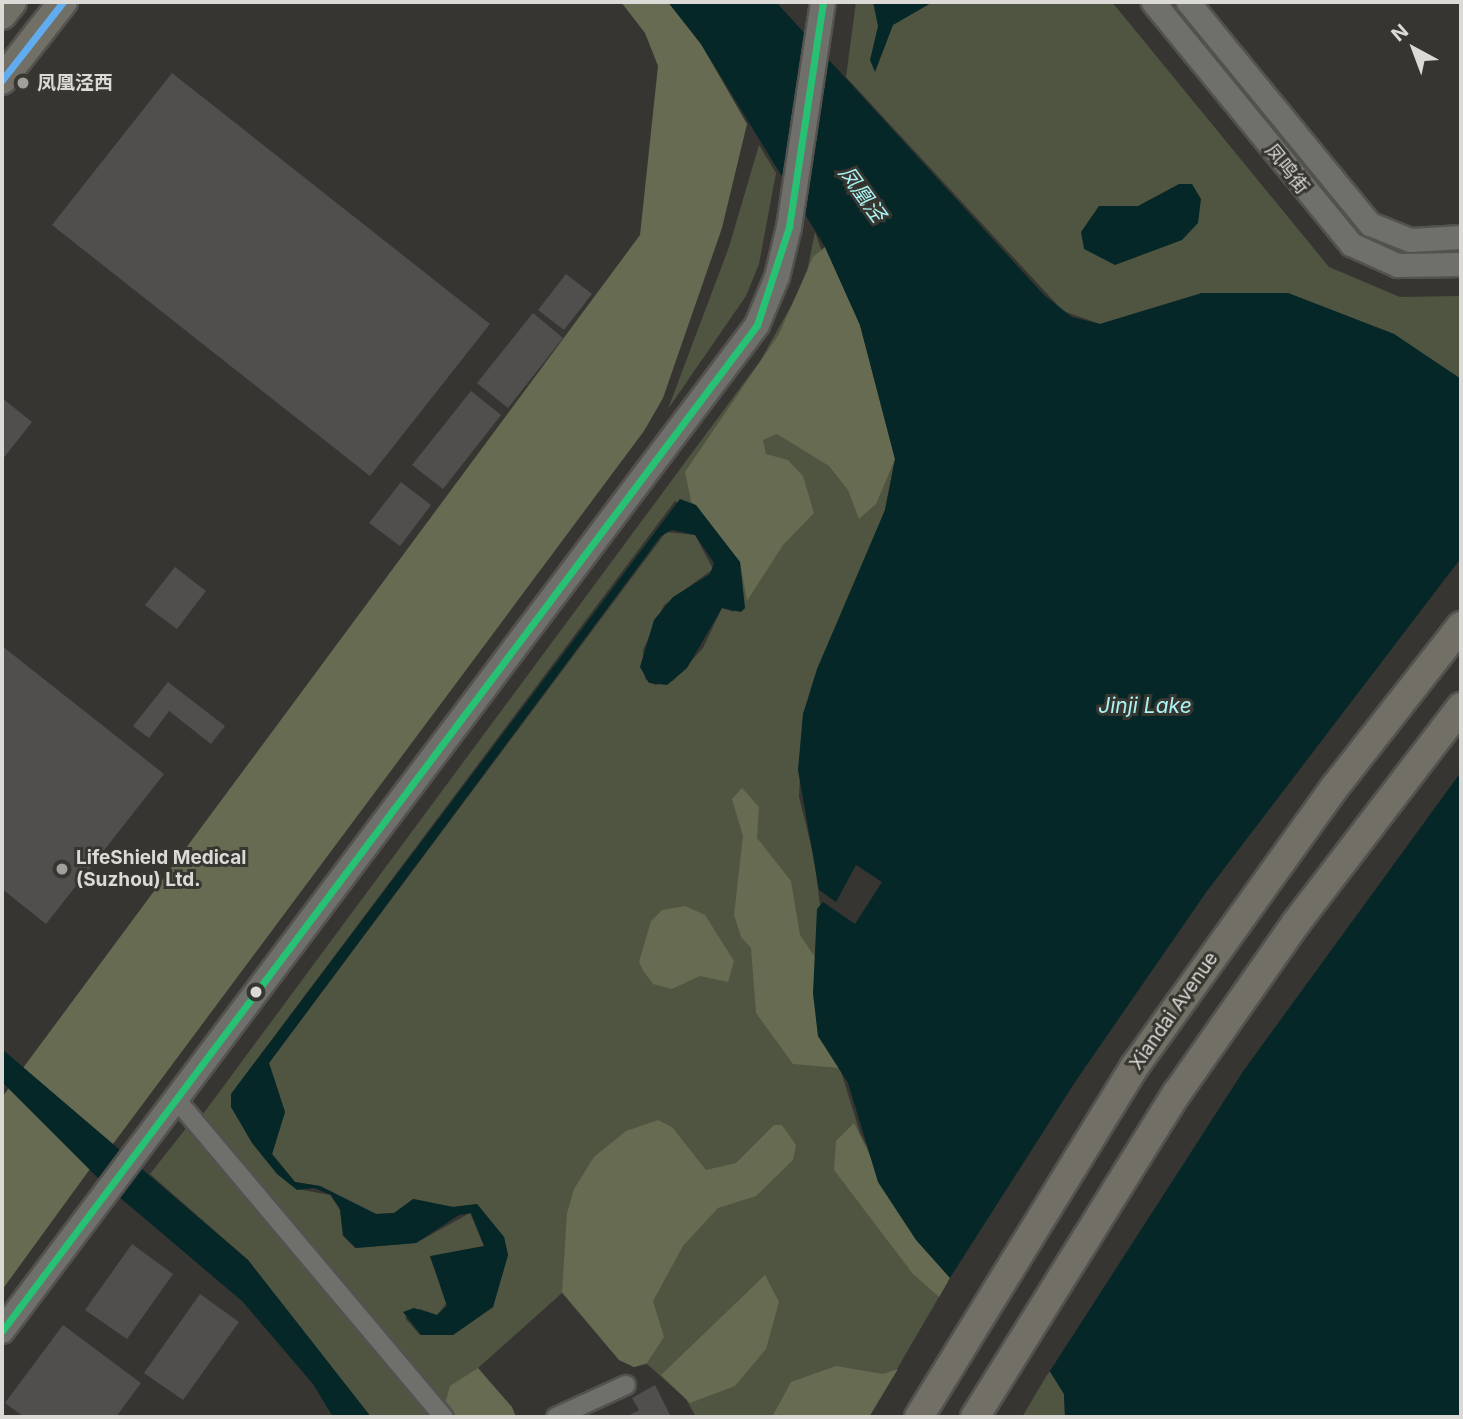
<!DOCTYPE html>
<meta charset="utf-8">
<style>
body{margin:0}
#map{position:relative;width:1463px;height:1419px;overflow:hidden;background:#363531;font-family:Inter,"Noto Sans SC",sans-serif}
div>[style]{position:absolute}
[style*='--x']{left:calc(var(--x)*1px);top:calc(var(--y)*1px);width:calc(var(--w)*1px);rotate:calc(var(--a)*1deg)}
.green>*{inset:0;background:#505542}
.forest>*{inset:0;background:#666b52}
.water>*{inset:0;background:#052727}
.pier>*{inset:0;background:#363531}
.building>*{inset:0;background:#504f4d}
.roads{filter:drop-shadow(2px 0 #53524f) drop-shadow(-2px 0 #53524f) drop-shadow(0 2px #53524f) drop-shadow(0 -2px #53524f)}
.minor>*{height:18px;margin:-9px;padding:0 9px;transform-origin:9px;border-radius:9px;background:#6f6f6c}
.tertiary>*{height:23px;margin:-11.5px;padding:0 11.5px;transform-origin:11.5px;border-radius:11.5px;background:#6f6f6c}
.secondary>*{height:24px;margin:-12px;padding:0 12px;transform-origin:12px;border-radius:12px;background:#6f6f6c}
.primary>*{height:28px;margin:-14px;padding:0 14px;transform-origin:14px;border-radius:14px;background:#726f66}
.bus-1>*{height:7px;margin:-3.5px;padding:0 3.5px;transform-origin:3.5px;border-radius:3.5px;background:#26c172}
.bus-2>*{height:7px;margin:-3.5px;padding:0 3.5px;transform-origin:3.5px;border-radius:3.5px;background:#60acee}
.dots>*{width:19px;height:19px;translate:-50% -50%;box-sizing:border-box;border:4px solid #373630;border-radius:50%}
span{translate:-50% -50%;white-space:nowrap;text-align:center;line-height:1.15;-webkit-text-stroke:6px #373630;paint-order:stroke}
.poi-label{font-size:19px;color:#dbdad7;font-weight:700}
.left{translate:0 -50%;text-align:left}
.street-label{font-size:19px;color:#dbdad7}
.water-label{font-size:21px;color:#a9f4f3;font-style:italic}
.frame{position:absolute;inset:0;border:4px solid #dbdad7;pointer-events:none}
.north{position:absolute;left:1379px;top:14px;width:70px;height:70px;-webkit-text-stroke:5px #373630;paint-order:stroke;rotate:319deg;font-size:19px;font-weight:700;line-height:28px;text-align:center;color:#dbdad7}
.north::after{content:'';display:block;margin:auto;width:24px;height:32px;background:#dbdad7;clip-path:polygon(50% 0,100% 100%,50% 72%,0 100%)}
</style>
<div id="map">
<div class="green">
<i style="clip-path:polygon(856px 2px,1112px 2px,1329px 267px,1400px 297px,1461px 296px,1461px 379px,1394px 334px,1288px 293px,1202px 293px,1100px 324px,1063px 311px,846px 77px)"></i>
<i style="clip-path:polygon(759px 145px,776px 173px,759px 264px,746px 296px,668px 409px,729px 247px)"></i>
<i style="clip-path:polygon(evenodd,815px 232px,895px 459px,885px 510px,803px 714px,799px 797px,814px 857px,840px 1068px,860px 1133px,916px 1240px,950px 1278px,869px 1417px,696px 1417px,686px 1399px,647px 1364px,634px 1367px,619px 1360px,562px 1293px,478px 1368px,516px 1417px,456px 1417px,203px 1114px,760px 361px,805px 281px,815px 232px,675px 501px,720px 533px,740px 562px,734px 612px,722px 608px,703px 648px,673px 681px,655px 685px,645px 679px,643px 650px,664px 605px,713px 569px,695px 535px,666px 532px,269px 1063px,285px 1112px,272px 1154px,295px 1182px,320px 1186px,376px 1214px,394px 1213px,414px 1199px,453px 1207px,477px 1204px,504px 1237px,508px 1255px,493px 1307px,453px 1335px,420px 1335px,405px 1318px,420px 1309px,437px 1315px,448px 1301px,430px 1257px,484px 1246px,470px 1213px,416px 1243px,355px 1248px,343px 1236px,340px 1210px,330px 1195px,303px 1190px,277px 1174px,231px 1107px,231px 1094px,675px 501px)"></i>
<i style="clip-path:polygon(187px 1127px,353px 1322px,435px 1417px,371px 1417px,248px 1260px,150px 1174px)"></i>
<i style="clip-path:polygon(1050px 1370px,1064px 1394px,1065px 1417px,1022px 1417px)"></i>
</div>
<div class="forest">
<i style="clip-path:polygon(621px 2px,668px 2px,701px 44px,747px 124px,722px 228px,663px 398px,644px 431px,113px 1144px,23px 1068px,640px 235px,658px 66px,645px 33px)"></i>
<i style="clip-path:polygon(825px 247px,860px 325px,895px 459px,876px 504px,859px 519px,848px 490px,829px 466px,777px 434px,763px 440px,766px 454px,788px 460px,803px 476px,814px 513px,783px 545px,747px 601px,740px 562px,691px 501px,685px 472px,779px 334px,813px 257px)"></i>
<i style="clip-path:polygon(742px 788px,759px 807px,757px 838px,791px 881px,800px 935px,817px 960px,813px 993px,818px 1036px,840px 1068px,793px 1064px,756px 1013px,751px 948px,741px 937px,734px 915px,743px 836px,732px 799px)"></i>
<i style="clip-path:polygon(685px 906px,705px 915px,734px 961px,728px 982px,700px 976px,672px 989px,653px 984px,644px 972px,639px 962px,651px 921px,662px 910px)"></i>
<i style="clip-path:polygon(9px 1088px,90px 1169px,2px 1290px,2px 1097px)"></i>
<i style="clip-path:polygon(658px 1120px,672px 1127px,706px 1170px,736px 1163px,774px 1125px,782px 1125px,796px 1145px,793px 1160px,756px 1196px,718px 1208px,683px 1246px,653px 1301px,664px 1337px,647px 1363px,634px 1367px,619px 1360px,562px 1292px,567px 1213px,574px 1189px,594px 1157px,626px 1131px)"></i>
<i style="clip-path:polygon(854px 1123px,897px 1211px,950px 1278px,939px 1297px,913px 1274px,834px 1170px,836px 1141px)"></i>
<i style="clip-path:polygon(765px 1275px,779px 1302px,766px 1349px,735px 1386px,690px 1403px,661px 1375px)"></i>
<i style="clip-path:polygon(836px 1366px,883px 1374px,898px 1369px,869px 1417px,772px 1417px,791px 1382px)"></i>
<i style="clip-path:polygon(478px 1368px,512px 1407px,516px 1417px,456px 1417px,445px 1404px,450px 1386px)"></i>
</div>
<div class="water">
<i style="clip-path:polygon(668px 2px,776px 2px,1044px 295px,1072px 317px,1100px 324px,1202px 293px,1288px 293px,1394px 334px,1461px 379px,1461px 1417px,1065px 1417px,1064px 1394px,1047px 1367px,950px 1278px,916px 1240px,878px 1182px,848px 1083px,818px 1036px,813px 993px,817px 909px,823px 902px,855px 924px,882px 882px,856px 865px,836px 902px,819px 890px,798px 770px,803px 714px,817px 669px,885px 510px,895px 459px,860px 325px,825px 247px,701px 44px)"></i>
<i style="clip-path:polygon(873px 2px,933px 2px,893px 25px,875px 72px,870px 60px,878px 26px)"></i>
<i style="clip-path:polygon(1179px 184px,1192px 184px,1201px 199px,1198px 223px,1182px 240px,1115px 265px,1084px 249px,1081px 232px,1099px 206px,1138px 206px)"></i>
<i style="clip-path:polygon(680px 499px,696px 505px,740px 562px,745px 608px,741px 612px,722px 608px,687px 668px,667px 685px,649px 683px,640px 667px,654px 620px,673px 597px,710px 574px,714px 563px,695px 535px,672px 530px,661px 536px,269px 1063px,285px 1112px,272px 1154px,295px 1182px,320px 1186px,376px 1214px,394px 1213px,413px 1199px,453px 1207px,477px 1204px,504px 1237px,508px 1255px,493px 1307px,453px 1335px,421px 1335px,403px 1312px,414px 1308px,437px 1315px,447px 1306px,430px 1256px,484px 1246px,471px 1213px,459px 1215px,416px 1243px,356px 1248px,343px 1235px,340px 1209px,331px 1195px,314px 1188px,297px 1190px,277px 1174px,252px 1143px,231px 1107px,231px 1094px)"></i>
<i style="clip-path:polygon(2px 1049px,248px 1260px,371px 1417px,333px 1417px,313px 1384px,242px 1301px,105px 1185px,2px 1082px)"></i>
</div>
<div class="pier">
<i style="clip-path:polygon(1461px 558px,1461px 772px,1244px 1070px,1048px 1374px,948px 1281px,1075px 1082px,1207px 891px)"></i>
</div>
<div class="building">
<i style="clip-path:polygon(172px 73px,490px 324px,370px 476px,52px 225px)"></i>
<i style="clip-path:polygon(566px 274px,592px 294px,564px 330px,538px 310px)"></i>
<i style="clip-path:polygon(533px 313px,563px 338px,508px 408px,477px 383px)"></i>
<i style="clip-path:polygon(471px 391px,501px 415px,443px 489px,412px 465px)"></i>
<i style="clip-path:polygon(2px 398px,32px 422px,2px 460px)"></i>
<i style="clip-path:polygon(401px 482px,431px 505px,400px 546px,369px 523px)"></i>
<i style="clip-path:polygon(175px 567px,206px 591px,177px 629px,145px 605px)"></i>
<i style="clip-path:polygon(2px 646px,164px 774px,46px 924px,2px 889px)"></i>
<i style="clip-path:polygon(168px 682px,225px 726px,211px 744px,169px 711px,149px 738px,133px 726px)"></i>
<i style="clip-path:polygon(132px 1244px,173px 1274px,127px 1339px,85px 1310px)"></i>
<i style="clip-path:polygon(200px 1294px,239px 1322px,183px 1400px,144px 1373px)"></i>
<i style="clip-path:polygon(63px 1325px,141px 1383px,116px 1417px,24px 1417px,5px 1403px)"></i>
<i style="clip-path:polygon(655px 1385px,671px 1417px,626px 1417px,639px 1410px,632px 1398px)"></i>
</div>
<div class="roads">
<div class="minor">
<i style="--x:175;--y:1098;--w:417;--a:49.9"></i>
<i style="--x:556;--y:1417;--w:77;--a:-24.6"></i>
</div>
<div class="tertiary">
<i style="--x:1153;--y:2;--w:313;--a:50.7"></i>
<i style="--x:1351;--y:244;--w:51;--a:24.5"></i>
<i style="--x:1397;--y:265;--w:64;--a:-0.9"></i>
<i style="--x:1188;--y:2;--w:287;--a:50.7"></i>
<i style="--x:1370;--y:224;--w:43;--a:21.8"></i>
<i style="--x:1410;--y:240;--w:51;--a:-3.4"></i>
</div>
<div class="secondary">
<i style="--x:2;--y:1331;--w:1258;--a:-53.11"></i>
<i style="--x:757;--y:325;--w:52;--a:-67.4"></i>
<i style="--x:777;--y:277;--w:51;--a:-76.5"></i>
<i style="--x:789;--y:227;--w:228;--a:-81.4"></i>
</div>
<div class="primary">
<i style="--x:2;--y:15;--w:16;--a:-52"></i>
<i style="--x:2;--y:80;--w:99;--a:-52"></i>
<i style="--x:919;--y:1417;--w:412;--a:-58.4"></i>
<i style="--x:1135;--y:1066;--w:342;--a:-54.4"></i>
<i style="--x:1334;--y:788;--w:206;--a:-51.9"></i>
<i style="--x:975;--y:1417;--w:382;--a:-58.1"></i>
<i style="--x:1177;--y:1093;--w:208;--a:-55"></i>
<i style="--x:1296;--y:923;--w:272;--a:-52.6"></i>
</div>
</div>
<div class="bus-1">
<i style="--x:2;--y:1331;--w:1258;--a:-53.11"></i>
<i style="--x:757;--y:325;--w:103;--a:-71.9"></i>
<i style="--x:789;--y:227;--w:228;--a:-81.4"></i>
</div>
<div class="bus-2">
<i style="--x:2;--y:80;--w:99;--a:-52"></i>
</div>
<div class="dots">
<i style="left:23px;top:83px;background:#a1a09d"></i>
<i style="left:62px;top:869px;background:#a1a09d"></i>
<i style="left:256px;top:992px;background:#dbdad7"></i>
</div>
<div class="poi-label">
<span class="left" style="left:37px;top:83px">凤凰泾西</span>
<span class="left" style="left:76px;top:869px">LifeShield Medical<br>(Suzhou) Ltd.</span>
</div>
<div class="street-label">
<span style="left:1287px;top:169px;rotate:51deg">凤鸣街</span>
<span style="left:1174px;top:1011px;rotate:-55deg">Xiandai Avenue</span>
</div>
<div class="water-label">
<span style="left:862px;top:194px;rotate:54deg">凤凰泾</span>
<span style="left:1145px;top:706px">Jinji Lake</span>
</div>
<div class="frame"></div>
<div class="north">N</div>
</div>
